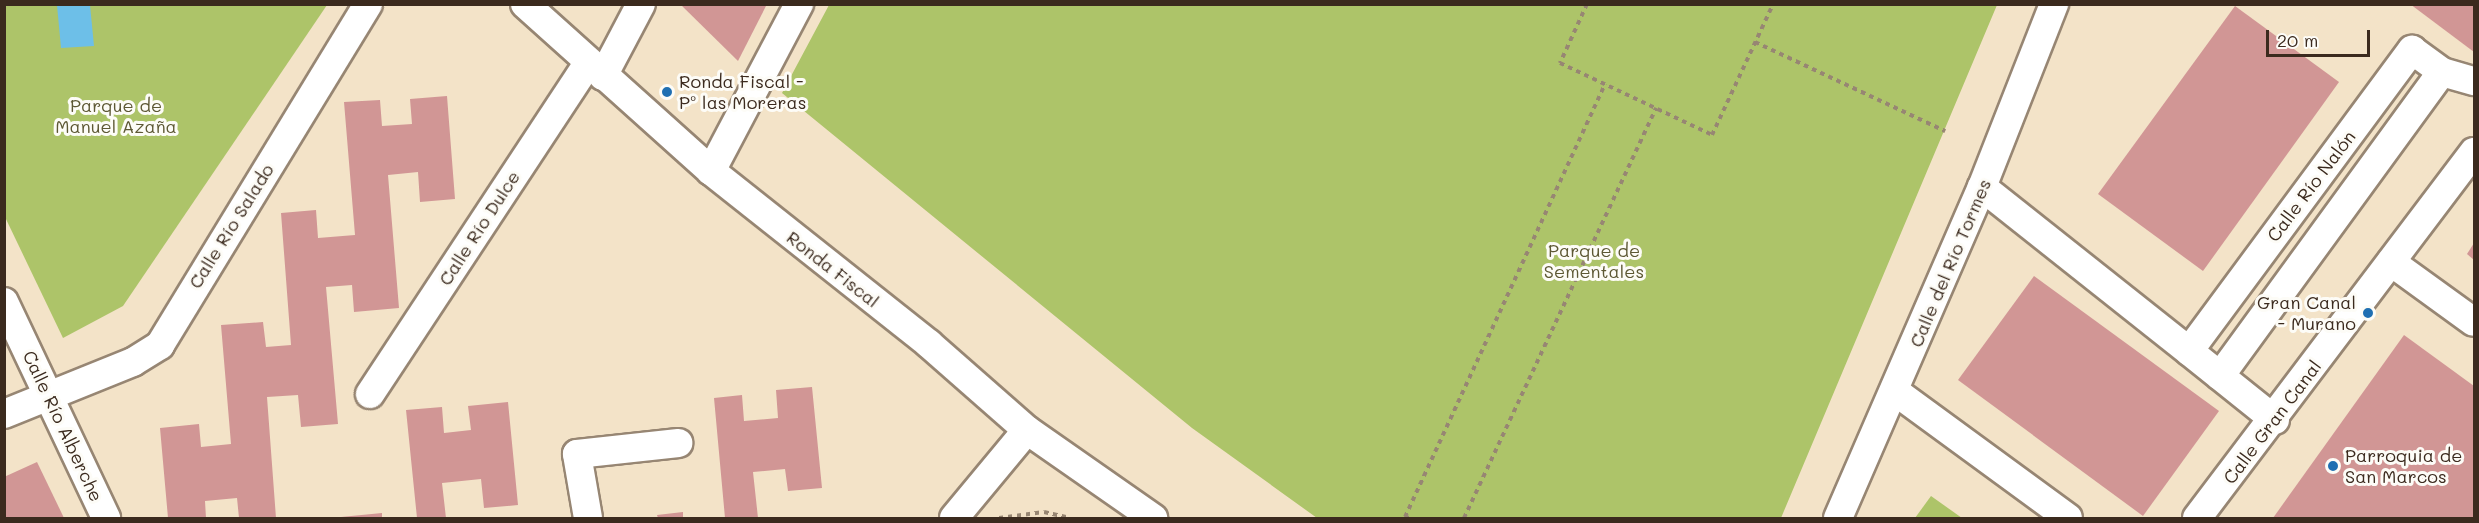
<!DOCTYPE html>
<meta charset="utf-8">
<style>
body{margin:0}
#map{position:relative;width:2479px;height:523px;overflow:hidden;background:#f3e3c8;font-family:Mali,sans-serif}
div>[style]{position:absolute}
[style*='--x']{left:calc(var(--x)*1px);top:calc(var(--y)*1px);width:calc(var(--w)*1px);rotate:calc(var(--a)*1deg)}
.green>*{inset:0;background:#adc469}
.water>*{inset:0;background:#6dbfe8}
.building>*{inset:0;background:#d19695}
.path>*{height:4px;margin-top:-2px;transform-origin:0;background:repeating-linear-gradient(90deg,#978673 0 4.5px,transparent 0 9px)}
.roads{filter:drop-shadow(2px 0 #978673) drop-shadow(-2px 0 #978673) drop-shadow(0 2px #978673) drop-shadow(0 -2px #978673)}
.street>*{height:28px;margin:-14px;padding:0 14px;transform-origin:14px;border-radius:14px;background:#fff}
.dots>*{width:16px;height:16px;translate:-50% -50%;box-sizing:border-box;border:3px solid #fdfcf7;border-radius:50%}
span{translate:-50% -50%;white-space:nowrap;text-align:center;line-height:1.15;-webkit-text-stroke:6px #fdfcf7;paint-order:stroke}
.poi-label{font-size:18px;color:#3b2a1e}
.left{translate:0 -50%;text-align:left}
.right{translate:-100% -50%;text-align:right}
.park-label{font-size:18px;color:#5d5834}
.street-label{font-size:18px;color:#3b2a1e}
.frame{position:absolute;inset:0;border:6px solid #3b2a1e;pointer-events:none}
.scale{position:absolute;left:2266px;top:30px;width:104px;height:27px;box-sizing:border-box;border:3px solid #3b2a1e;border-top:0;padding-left:8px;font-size:18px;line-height:21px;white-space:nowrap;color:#3b2a1e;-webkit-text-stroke:4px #fdfcf7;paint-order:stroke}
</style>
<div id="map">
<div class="green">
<i style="clip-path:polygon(5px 5px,327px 5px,123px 306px,63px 338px,5px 217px)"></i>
<i style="clip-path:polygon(829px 5px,829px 4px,1997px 5px,1781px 518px,1317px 518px,1192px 428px,782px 93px)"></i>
<i style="clip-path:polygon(1931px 496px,1962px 518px,1915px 518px)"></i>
</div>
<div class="water">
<i style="clip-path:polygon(57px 5px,90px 5px,94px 46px,61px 48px)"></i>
</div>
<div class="building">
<i style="clip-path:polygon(680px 4px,767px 4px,738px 61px)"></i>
<i style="clip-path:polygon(2410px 4px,2474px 4px,2474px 52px)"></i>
<i style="clip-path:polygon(2235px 6px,2339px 82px,2203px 271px,2098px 194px)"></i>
<i style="clip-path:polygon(447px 96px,455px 199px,420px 202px,418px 172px,388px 175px,399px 308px,354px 312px,352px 285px,326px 287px,338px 424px,301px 427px,298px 395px,267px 397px,276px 518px,239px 518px,237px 498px,205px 501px,206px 518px,168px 518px,160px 428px,199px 424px,201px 447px,231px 444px,221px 325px,263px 322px,266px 347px,291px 345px,281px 213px,316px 210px,318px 238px,355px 235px,344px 102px,380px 100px,382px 126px,412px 124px,410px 99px)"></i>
<i style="clip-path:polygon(2474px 243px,2474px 260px,2467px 254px)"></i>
<i style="clip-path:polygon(2034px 276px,2219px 411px,2143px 516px,1958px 380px)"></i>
<i style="clip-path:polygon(2404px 335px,2474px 386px,2474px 518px,2273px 518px)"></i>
<i style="clip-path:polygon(812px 387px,822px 488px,788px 491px,785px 469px,753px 472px,758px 518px,725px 518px,714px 398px,742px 395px,744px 421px,778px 418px,776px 390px)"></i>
<i style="clip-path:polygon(508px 402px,518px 505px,484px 508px,481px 479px,442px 483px,446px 518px,417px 518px,406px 410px,442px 407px,444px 433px,471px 430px,468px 406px)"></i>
<i style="clip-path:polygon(37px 462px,64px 518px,4px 518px,4px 477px)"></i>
<i style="clip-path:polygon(683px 512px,683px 518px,658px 518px,657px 515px)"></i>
<i style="clip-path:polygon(382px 513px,382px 518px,341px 518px,341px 517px)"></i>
</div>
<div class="path">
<i style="--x:1587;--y:4;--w:65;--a:114.6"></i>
<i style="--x:1560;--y:63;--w:168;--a:25.3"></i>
<i style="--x:1712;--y:135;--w:145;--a:-65"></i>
<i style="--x:1755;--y:42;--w:210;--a:25.1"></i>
<i style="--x:999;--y:518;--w:45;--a:-7.6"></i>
<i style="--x:1044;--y:512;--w:27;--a:13"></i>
<i style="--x:1409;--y:518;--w:4;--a:-166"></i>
<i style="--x:1405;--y:517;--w:477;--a:-65.2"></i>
<i style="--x:1464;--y:518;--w:453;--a:-64.9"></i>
</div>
<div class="roads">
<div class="street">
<i style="--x:525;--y:4;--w:250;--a:41.9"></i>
<i style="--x:711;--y:171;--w:278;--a:38.4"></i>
<i style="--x:929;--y:344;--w:130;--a:41.3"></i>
<i style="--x:1027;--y:430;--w:154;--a:34.9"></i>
<i style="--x:603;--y:76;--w:81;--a:-62.2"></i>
<i style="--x:711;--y:171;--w:189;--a:-62.2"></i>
<i style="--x:1982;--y:187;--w:264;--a:38.4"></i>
<i style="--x:2391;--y:262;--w:102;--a:35.9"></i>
<i style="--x:4;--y:302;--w:239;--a:64.7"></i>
<i style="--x:2220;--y:376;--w:376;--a:-53.9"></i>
<i style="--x:1896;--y:392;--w:213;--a:36.2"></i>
<i style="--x:370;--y:394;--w:396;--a:-56.6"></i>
<i style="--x:4;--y:414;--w:139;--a:-22"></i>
<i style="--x:133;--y:362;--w:32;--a:-32"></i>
<i style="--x:160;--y:345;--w:399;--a:-58.6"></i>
<i style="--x:2275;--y:420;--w:110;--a:-141.3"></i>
<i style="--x:2189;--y:351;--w:375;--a:-53.5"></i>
<i style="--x:2412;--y:50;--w:37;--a:36"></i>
<i style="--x:2442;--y:72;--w:33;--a:16"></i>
<i style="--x:588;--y:518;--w:65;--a:-99.8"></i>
<i style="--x:577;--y:454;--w:102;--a:-6.2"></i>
<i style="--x:954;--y:518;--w:114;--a:-50.3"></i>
<i style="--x:1838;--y:518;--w:361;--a:-66.5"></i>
<i style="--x:1982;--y:187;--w:197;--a:-68.5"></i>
<i style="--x:2197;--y:518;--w:459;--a:-52.9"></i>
</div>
</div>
<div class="dots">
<i style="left:667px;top:92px;background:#1f6fb2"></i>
<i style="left:2368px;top:313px;background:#1f6fb2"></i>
<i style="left:2333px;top:466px;background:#1f6fb2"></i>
</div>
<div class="poi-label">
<span class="left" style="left:679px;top:92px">Ronda Fiscal -<br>Pº las Moreras</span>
<span class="right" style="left:2356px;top:313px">Gran Canal<br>- Murano</span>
<span class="left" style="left:2345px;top:466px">Parroquia de<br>San Marcos</span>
</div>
<div class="park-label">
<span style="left:116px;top:116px">Parque de<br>Manuel Azaña</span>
<span style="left:1594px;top:261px">Parque de<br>Sementales</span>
</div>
<div class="street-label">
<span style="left:2311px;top:186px;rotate:-53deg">Calle Río Nalón</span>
<span style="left:231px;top:226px;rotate:-58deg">Calle Río Salado</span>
<span style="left:479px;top:228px;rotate:-57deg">Calle Río Dulce</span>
<span style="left:1950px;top:263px;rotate:-67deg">Calle del Río Tormes</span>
<span style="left:833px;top:269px;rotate:38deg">Ronda Fiscal</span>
<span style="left:2272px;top:422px;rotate:-53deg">Calle Gran Canal</span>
<span style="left:63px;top:426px;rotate:65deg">Calle Río Alberche</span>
</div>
<div class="frame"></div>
<div class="scale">20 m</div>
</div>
